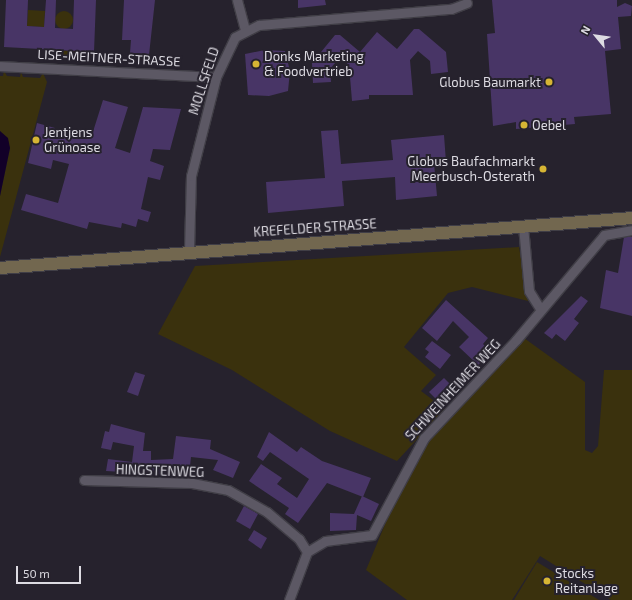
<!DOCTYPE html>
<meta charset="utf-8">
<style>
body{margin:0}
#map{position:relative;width:632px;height:600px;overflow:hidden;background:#26222d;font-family:"Exo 2",sans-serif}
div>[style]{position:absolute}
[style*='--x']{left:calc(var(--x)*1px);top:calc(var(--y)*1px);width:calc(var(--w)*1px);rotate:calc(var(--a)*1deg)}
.green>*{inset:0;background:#3a310d}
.round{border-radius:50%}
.water>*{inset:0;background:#120028}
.building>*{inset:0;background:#483566}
.roads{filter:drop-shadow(1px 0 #403e46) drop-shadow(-1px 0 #403e46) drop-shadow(0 1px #403e46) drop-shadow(0 -1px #403e46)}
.street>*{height:9px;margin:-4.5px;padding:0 4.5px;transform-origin:4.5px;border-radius:4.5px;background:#5c5864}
.secondary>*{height:12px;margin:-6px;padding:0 6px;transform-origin:6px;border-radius:6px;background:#72674f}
.dots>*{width:11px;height:11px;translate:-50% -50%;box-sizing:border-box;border:2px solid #26222d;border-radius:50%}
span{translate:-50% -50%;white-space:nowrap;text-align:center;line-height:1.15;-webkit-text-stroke:4px #26222d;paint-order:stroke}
.poi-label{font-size:13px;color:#dddbe2}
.left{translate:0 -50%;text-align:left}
.right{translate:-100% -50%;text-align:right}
.street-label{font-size:13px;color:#dddbe2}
.north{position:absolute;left:576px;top:16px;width:40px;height:40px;-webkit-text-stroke:3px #26222d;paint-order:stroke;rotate:299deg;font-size:11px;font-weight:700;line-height:16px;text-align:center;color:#dddbe2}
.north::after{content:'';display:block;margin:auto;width:14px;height:18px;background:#dddbe2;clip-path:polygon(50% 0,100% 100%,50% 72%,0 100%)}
.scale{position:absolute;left:16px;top:566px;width:65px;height:18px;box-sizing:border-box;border:2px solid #dddbe2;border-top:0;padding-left:5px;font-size:12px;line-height:14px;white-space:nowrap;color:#dddbe2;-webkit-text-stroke:3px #26222d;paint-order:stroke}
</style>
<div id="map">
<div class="green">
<i style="clip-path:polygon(28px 10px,45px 11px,44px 27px,27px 26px)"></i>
<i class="round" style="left:55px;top:11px;width:18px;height:18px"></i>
<i style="clip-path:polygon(52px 50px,94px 52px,93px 56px,51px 55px)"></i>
<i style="clip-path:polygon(4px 71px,7px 76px,20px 77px,21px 72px,23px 77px,40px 78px,43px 73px,47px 82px,0 257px,0 196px,10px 148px,0 131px,0 76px,3px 76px)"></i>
<i style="clip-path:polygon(519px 247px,528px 301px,472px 287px,448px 293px,404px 347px,436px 375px,421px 391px,445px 409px,397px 461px,330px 431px,232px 370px,158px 334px,195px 266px)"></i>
<i style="clip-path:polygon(524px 338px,585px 382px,585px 450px,592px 453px,598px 446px,604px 370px,632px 370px,632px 600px,611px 600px,540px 556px,512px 600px,407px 600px,366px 570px,406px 474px,423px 447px)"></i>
<i style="clip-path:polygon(537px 562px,599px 600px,514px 600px)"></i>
</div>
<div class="water">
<i style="clip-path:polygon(0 131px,8px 138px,10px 148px,0 196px)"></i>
</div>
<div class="building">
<i style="clip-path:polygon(6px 0,28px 0,27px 26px,44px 27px,46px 0,56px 0,55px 28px,73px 29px,74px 0,96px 0,94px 52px,4px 47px)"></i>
<i style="clip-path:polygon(124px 0,155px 0,149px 55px,130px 53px,131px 40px,122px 40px)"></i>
<i style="clip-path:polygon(298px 0,325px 0,326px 5px,298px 8px)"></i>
<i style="clip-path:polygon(492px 0,617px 0,617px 7px,625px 3px,632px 6px,631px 16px,618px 17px,621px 49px,605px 51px,611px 114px,574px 117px,575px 124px,516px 129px,516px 122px,493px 126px,487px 34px,495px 33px)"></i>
<i style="clip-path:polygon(414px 29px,419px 29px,446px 52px,448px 72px,431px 74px,430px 61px,418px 51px,410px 60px,413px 95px,369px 95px,369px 99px,352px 101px,349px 65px,340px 57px,330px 69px,331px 82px,313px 83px,312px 63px,335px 35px,340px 35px,360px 52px,377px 32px,397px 49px)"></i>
<i style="clip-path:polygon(265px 50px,285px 51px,290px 71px,288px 91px,269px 96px,248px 95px,245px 54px)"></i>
<i style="clip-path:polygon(103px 100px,128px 107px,115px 148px,130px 153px,143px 107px,181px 109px,170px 150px,153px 149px,150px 161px,164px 166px,160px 180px,148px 177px,141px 209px,151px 212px,148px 222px,138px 219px,136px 227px,122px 223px,121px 228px,89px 222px,87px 229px,21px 210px,26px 194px,58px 203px,69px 164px,53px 160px,51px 169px,28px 163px,37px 123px,91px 138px)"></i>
<i style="clip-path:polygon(338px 130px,341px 164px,393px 160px,391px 140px,444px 135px,446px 162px,434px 163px,437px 196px,396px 200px,395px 177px,342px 181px,344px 206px,268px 213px,266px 182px,325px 178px,321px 131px)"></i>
<i style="clip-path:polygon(624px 237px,632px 237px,632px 316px,600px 308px,606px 270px,618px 273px)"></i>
<i style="clip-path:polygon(581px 296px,588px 301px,574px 319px,579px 323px,565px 341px,556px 334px,552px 339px,544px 333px)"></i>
<i style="clip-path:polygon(446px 300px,488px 338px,483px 344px,491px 352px,478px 365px,459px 347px,469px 337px,453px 321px,437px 341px,422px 328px)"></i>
<i style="clip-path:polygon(432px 341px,451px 355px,440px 369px,425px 357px,429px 352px,425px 349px)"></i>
<i style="clip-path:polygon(135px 372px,145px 375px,138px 396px,127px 392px)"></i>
<i style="clip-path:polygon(444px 378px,453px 387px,439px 402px,429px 392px)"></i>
<i style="clip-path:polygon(111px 424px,145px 433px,143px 451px,151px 451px,151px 460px,173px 459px,176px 436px,211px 440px,210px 449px,240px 462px,233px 478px,213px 470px,218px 460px,191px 457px,189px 476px,106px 471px,108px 459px,132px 462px,134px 446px,113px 442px,111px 450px,101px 448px,105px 431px,109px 432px)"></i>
<i style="clip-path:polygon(269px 432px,297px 452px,301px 447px,322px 461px,371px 478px,363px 497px,327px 483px,298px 523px,285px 514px,289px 508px,249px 481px,261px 464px,282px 478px,277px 484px,297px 498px,309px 479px,270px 452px,263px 461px,257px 457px)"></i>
<i style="clip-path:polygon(362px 496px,379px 504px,371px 521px,357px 515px,356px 530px,330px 531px,330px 513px,354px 514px)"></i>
<i style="clip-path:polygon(244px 506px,258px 514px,250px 529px,236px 521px)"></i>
<i style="clip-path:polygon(254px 530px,267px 538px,261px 549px,248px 540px)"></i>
</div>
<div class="roads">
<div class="street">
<i style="--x:237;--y:0;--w:30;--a:75"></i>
<i style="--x:0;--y:66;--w:216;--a:2.9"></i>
<i style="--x:523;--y:226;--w:65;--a:84.7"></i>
<i style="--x:529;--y:291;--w:22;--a:58"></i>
<i style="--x:189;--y:251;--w:75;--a:-88.5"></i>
<i style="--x:191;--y:176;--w:102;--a:-75.8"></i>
<i style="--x:216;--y:77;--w:44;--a:-64.6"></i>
<i style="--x:235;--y:37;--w:27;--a:-27"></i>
<i style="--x:259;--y:25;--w:193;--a:-4.8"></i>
<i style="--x:451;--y:9;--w:17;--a:-21"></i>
<i style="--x:84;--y:480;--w:108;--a:1.6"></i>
<i style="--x:192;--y:483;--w:37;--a:11"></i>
<i style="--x:228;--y:490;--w:45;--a:29.4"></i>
<i style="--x:267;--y:512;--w:42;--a:40.2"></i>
<i style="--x:299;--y:539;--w:15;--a:58"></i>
<i style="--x:289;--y:600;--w:51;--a:-69.4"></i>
<i style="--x:307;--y:552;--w:21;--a:-31"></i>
<i style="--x:325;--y:541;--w:47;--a:-7.3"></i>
<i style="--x:372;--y:535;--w:110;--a:-61.8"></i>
<i style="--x:424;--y:438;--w:134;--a:-46.8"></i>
<i style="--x:516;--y:340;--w:137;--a:-50"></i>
<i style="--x:604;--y:235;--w:28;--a:-10"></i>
</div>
<div class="secondary">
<i style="--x:0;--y:268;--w:634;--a:-4.52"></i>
</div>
</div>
<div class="dots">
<i style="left:256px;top:64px;background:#d6b534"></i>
<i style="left:549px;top:82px;background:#d6b534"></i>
<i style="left:524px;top:125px;background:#d6b534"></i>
<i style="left:36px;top:140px;background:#d6b534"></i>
<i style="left:543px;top:169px;background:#d6b534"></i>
<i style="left:547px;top:581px;background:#d6b534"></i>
</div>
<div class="poi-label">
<span class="left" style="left:264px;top:64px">Donks Marketing<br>&amp; Foodvertrieb</span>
<span class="right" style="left:541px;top:82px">Globus Baumarkt</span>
<span class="left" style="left:532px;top:125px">Oebel</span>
<span class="left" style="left:44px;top:140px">Jentjens<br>Grünoase</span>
<span class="right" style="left:535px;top:169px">Globus Baufachmarkt<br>Meerbusch-Osterath</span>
<span class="left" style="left:555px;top:581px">Stocks<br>Reitanlage</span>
</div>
<div class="street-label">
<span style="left:109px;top:58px;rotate:3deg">LISE-MEITNER-STRASSE</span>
<span style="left:204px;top:81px;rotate:-72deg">MOLLSFELD</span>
<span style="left:315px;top:228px;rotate:-4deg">KREFELDER STRASSE</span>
<span style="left:453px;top:390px;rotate:-47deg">SCHWEINHEIMER WEG</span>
<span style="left:160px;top:471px;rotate:2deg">HINGSTENWEG</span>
</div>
<div class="north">N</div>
<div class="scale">50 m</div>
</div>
